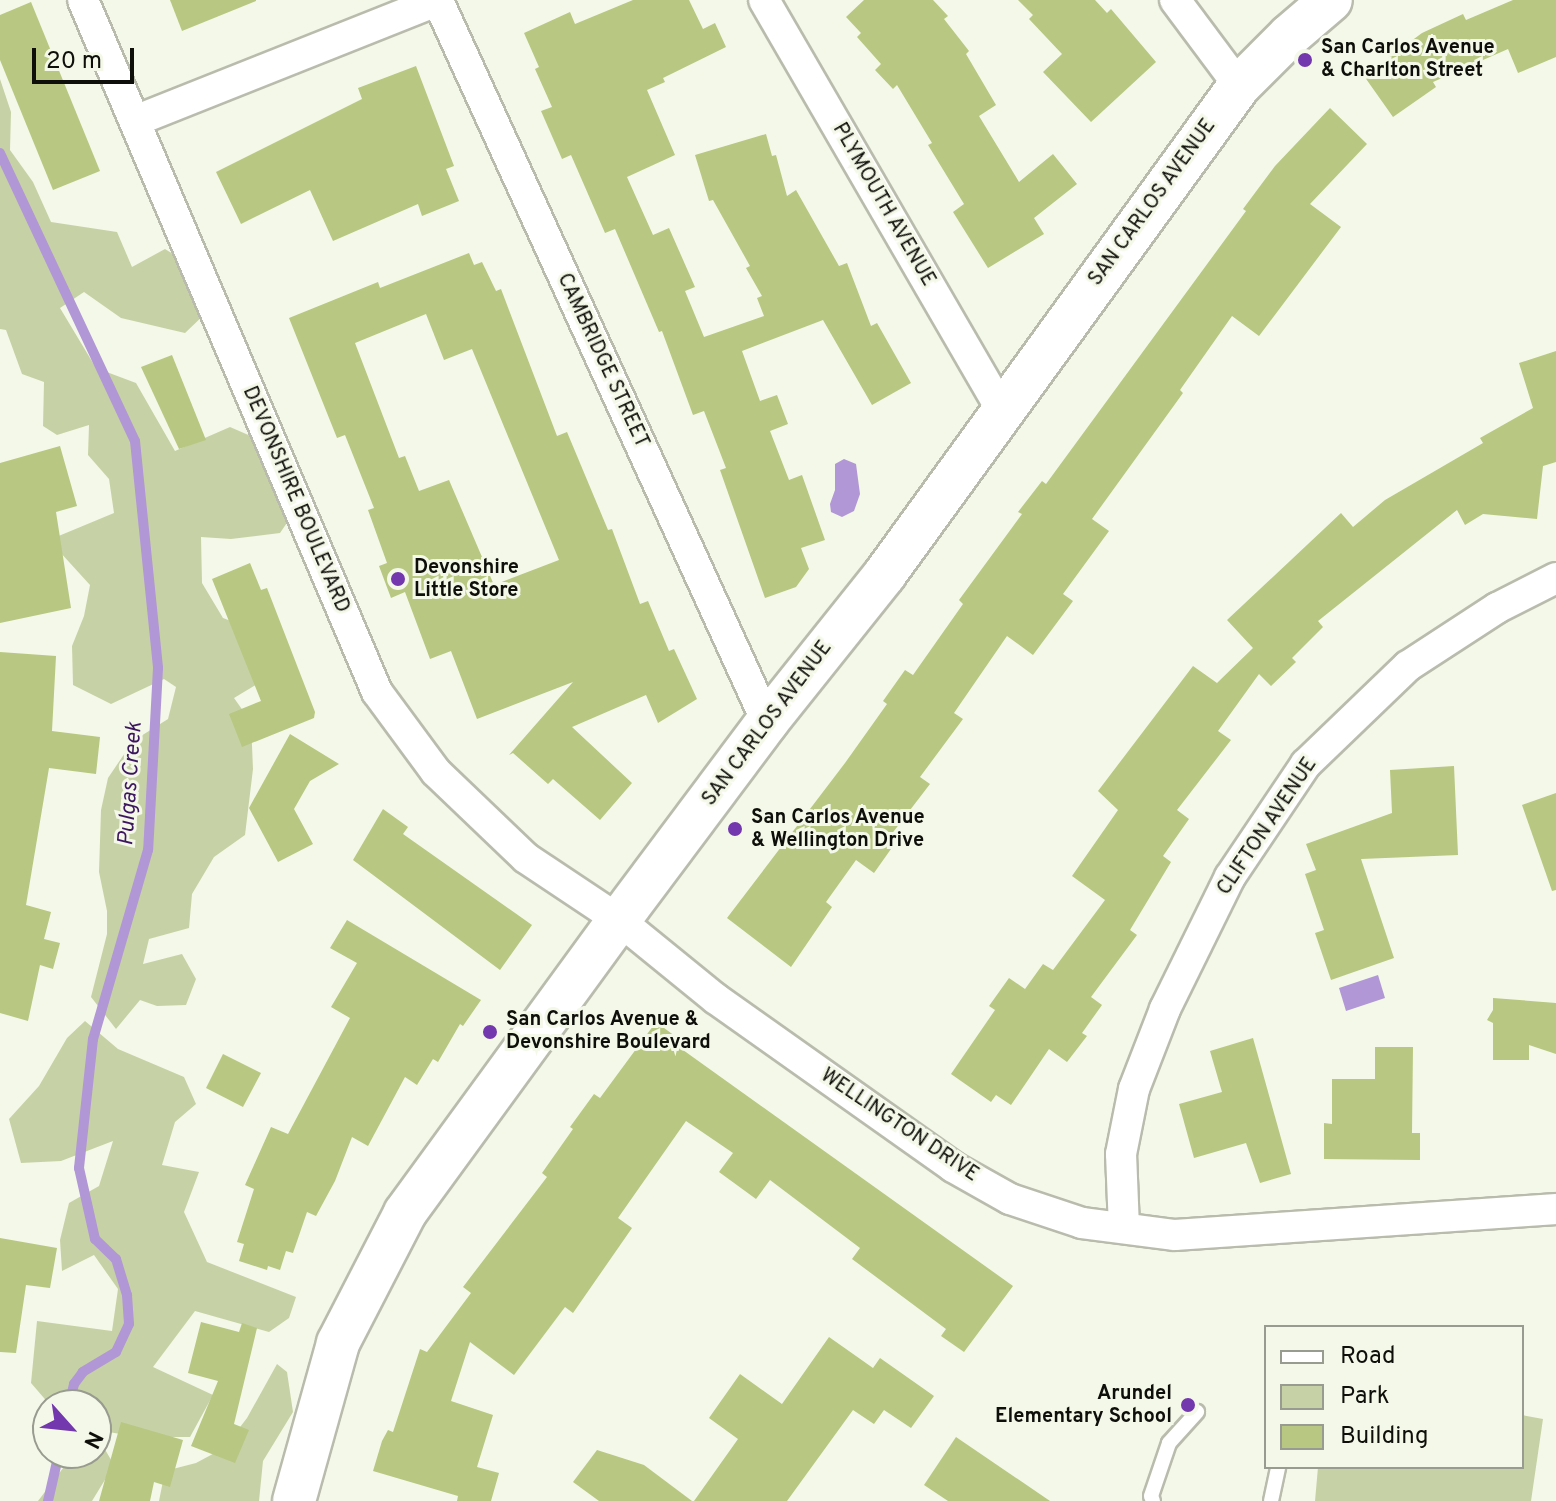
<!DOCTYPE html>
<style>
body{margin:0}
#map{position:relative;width:1556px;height:1501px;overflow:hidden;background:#f4f8e8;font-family:Overpass,sans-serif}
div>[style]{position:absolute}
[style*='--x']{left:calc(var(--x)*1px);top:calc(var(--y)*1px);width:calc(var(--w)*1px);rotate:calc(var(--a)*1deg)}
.green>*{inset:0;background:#c7d1a6}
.water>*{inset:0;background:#b197d5}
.stream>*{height:10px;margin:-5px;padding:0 5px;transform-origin:5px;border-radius:5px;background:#b197d5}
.building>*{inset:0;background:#b8c781}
.roads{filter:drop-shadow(2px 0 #b9bcad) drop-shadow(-2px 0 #b9bcad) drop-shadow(0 2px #b9bcad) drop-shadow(0 -2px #b9bcad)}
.service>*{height:14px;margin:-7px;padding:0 7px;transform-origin:7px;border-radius:7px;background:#fff}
.minor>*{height:30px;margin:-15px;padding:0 15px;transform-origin:15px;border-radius:15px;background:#fff}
.secondary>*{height:42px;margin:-21px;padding:0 21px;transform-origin:21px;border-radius:21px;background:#fff}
.dots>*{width:22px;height:22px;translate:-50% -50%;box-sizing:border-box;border:4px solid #f4f8e8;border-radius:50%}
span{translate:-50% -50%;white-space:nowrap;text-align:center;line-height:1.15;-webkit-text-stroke:6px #f4f8e8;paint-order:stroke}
.poi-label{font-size:20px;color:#0e0f0a;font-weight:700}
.left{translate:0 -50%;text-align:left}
.right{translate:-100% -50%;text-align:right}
.street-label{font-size:20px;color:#0e0f0a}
.water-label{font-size:22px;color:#3d1660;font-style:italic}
.legend{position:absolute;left:1264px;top:1325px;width:260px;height:144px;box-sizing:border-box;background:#f4f8e8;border:2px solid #989b8f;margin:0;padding:10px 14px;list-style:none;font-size:24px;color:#0e0f0a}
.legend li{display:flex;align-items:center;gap:16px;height:40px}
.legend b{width:40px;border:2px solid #989b8f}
.north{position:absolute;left:32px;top:1389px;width:80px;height:80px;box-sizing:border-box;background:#f4f8e8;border:2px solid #989b8f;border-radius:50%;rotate:117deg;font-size:22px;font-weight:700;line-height:32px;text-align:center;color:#0e0f0a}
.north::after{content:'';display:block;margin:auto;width:28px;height:36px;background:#7438ae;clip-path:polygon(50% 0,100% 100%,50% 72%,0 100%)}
.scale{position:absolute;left:32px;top:48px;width:102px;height:36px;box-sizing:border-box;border:4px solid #0e0f0a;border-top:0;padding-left:10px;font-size:24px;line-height:28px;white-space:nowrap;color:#0e0f0a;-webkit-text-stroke:6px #f4f8e8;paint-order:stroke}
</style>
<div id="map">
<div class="green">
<i style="clip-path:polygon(0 79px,11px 112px,10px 150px,33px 182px,51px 222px,117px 232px,132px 267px,165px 249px,189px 264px,207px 312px,185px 333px,121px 318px,84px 292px,60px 308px,96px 368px,136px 383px,175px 451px,230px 427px,253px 437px,304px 498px,280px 533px,231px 539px,201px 537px,202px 583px,223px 618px,263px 633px,282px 669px,234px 698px,251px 722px,253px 769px,245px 835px,214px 857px,192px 894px,189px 928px,149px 939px,143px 964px,182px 954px,196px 979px,186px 1005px,157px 1006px,140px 1000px,116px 1029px,91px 997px,107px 934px,107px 911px,99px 872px,101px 810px,108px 778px,133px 741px,168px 719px,176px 687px,164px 679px,111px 704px,73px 685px,72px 646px,84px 616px,90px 585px,49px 540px,114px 513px,109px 479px,88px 455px,89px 425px,57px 435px,43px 426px,44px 382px,22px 374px,6px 330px,0 329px)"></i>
<i style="clip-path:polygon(85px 1021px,118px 1049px,184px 1077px,196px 1104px,175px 1122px,162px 1165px,199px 1172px,184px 1212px,207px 1262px,296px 1297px,289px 1318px,269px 1332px,195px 1311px,153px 1367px,213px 1395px,190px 1437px,138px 1437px,97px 1430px,96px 1405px,50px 1405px,31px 1383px,37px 1321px,112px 1331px,118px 1289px,94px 1255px,62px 1271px,60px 1240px,69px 1203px,99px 1186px,113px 1141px,61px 1161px,21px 1163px,9px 1119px,39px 1086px,67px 1038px)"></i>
<i style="clip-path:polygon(277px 1364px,287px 1372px,293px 1412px,263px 1461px,259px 1501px,159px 1501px,165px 1471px,196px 1463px,224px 1448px,247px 1418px)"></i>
<i style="clip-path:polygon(1522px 1415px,1543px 1419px,1531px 1501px,1315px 1501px,1318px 1467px,1522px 1467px)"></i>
<i style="clip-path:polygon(103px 1446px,114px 1465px,92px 1501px,38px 1501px,70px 1459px,96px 1453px,96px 1449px)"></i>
</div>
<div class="water">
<i style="clip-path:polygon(844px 459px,856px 464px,860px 494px,854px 511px,842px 517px,831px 512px,830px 504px,835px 490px,835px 464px)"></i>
<i style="clip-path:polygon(1378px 975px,1385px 998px,1346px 1011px,1339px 988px)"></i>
</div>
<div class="stream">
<i style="--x:0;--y:153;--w:318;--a:64.9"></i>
<i style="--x:135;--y:441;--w:228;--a:84.2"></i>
<i style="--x:158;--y:668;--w:182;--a:93.1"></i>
<i style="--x:148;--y:850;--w:197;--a:106.2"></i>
<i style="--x:93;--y:1039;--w:130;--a:96.2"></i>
<i style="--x:79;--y:1168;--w:73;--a:77.3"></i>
<i style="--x:95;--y:1239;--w:29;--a:44"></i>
<i style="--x:116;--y:1259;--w:38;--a:73"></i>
<i style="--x:127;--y:1295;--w:29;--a:86"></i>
<i style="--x:129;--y:1324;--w:31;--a:115"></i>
<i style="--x:116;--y:1352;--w:39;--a:149"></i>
<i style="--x:83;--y:1372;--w:15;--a:127"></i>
<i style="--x:74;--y:1384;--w:22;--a:103"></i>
<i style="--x:48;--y:1501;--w:49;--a:-77.1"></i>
</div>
<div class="building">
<i style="clip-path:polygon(170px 0,256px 0,256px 1px,182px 31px)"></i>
<i style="clip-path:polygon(633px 0,689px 0,703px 29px,715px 23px,726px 47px,663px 78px,665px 82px,647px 90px,675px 155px,627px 177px,653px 235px,669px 228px,695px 287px,685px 291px,704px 337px,764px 316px,757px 298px,762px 296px,746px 268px,750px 266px,713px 200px,709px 201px,695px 155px,766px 134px,772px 156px,776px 155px,787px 196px,796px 190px,839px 266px,847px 263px,871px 326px,877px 323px,911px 383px,872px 405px,823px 320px,742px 351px,760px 401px,777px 395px,788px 424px,770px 431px,789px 480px,802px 475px,825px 540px,801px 548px,809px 569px,796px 587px,765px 598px,720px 470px,726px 468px,704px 411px,693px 415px,662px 331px,659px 332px,615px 229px,605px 233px,571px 155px,562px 159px,541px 111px,552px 107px,535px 69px,539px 67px,524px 33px,570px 12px,575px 24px)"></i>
<i style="clip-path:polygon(864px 0,933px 0,948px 16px,944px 19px,969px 51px,966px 54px,996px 105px,979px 116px,1019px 182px,1053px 154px,1077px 184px,1034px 218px,1044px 234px,988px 268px,953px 212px,964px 204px,928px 145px,932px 143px,897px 85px,893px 89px,875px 70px,881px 64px,857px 37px,861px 33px,846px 17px)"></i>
<i style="clip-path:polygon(1018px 0,1095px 0,1107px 13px,1111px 9px,1156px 62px,1091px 122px,1043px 72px,1062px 54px,1029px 19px,1033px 15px)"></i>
<i style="clip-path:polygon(1513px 0,1556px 0,1556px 57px,1518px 73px,1508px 49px,1433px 82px,1436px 87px,1393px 117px,1364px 76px,1422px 33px,1463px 14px,1466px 20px)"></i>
<i style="clip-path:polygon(31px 2px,100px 171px,53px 190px,0 60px,0 15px)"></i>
<i style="clip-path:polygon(416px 66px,454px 166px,446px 169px,459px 201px,422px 216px,418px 204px,333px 241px,310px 190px,241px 224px,216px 172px,362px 99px,358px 88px)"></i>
<i style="clip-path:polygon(1330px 108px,1367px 144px,1310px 204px,1341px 227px,1259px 336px,1232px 316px,1180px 390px,1183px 393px,1092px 519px,1109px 531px,1063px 594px,1073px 601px,1033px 655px,1007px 636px,954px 713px,963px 719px,920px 777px,930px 784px,884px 844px,891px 849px,874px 873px,856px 860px,826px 902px,832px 907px,791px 967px,727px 918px,845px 763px,887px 704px,883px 701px,905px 670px,913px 675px,963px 604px,959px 600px,1022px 514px,1018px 512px,1042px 481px,1046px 484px,1246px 211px,1243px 209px,1275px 166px)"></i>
<i style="clip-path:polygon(evenodd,469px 253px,474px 265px,482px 262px,496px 291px,501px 289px,557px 436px,567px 432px,608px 530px,612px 529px,640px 604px,648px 601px,669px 651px,674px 649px,697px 699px,658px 723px,646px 695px,572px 727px,632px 783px,600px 820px,553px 779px,548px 784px,513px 753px,509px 755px,573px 682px,477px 719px,451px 651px,430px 659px,405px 592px,391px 598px,379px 566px,387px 563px,368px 510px,374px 508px,345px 435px,337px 438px,289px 318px,378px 282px,380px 288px,469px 253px,426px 314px,444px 360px,472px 349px,559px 560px,494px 585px,449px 480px,419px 491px,405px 456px,399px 458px,355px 343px,426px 314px)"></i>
<i style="clip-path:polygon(1556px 351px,1556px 462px,1543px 466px,1537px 519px,1483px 514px,1465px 525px,1457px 510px,1318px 621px,1323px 627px,1292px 658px,1296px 662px,1271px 686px,1259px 674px,1218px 731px,1231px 740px,1177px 810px,1189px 819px,1163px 856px,1171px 862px,1130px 930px,1137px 935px,1091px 997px,1102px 1005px,1082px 1033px,1087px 1036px,1067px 1062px,1049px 1049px,1011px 1105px,996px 1095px,991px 1102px,951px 1074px,995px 1010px,989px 1006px,1009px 978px,1025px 989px,1043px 964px,1053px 970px,1105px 900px,1072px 876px,1118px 810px,1098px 791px,1193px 666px,1217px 683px,1253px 648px,1227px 620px,1341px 513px,1353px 527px,1385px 500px,1483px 443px,1480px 438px,1533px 408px,1519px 363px)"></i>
<i style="clip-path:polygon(172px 355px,206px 440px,179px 449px,141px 367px)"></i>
<i style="clip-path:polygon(60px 446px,77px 506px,56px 512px,71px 608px,0 623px,0 463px)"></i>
<i style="clip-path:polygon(250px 563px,261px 590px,267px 588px,315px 712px,314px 718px,242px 747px,229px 714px,261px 701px,212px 579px)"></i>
<i style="clip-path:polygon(0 652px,56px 656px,52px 731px,100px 737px,96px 774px,49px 768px,26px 905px,51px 912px,44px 939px,60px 943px,53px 969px,40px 965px,28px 1021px,0 1013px)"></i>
<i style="clip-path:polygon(290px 734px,339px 764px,310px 781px,294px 809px,313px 844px,278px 862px,249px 808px)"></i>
<i style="clip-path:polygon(1454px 766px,1458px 855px,1361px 859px,1394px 958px,1331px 980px,1315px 933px,1324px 930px,1305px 874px,1316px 870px,1306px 844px,1392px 813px,1390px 770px)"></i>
<i style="clip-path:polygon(1556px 793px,1556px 890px,1552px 891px,1522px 805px)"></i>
<i style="clip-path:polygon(383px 809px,408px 827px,403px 834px,532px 925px,500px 970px,353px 860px)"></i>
<i style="clip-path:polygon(347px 920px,481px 1000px,463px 1026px,460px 1024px,438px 1062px,433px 1059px,417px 1085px,405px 1077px,368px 1146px,352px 1137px,335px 1181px,316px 1216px,307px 1212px,293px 1253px,286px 1251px,280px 1270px,268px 1266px,267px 1270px,239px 1261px,244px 1244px,237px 1242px,254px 1189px,245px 1185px,271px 1127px,288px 1134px,350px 1018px,331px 1007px,357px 963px,330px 948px)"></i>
<i style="clip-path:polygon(1493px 998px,1556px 1003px,1556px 1054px,1529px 1045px,1529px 1060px,1493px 1060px,1493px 1023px,1487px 1020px,1493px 1010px)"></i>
<i style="clip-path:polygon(656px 1022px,687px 1045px,683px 1050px,1013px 1286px,964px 1352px,941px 1336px,946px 1329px,852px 1259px,860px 1248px,770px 1180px,756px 1199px,719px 1172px,733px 1153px,686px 1121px,618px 1218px,632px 1228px,573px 1313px,565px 1307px,514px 1375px,470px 1342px,451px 1401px,493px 1415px,477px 1467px,499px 1473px,491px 1501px,457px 1501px,458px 1496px,373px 1471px,382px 1441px,388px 1430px,393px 1432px,420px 1349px,427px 1352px,471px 1293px,463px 1287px,547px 1177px,542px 1173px,573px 1129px,570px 1127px,594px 1094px,600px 1098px)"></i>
<i style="clip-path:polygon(1253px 1038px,1291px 1174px,1260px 1183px,1246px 1143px,1194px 1158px,1179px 1104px,1222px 1092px,1210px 1051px)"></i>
<i style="clip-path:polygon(1375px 1047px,1413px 1047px,1412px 1133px,1420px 1133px,1420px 1160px,1324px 1159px,1324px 1123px,1332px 1124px,1332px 1079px,1375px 1079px)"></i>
<i style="clip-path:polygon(223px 1054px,261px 1073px,243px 1107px,206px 1088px)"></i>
<i style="clip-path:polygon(0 1238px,57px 1248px,50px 1288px,26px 1285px,16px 1353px,0 1352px)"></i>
<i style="clip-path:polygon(201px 1322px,239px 1332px,242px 1323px,257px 1328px,234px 1424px,249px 1430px,235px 1463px,191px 1446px,218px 1381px,188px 1373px)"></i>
<i style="clip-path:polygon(829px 1337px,873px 1368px,880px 1358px,934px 1396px,911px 1428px,884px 1410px,874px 1424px,853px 1410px,787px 1501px,694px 1501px,738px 1439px,709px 1418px,740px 1374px,782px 1404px)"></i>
<i style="clip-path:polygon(121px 1422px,183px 1440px,170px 1487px,154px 1482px,150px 1501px,99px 1501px)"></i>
<i style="clip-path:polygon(956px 1437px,1050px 1501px,948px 1501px,924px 1485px)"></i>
<i style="clip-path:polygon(597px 1450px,644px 1465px,692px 1501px,599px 1501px,573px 1482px)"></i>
</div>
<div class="roads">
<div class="service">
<i style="--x:1153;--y:1501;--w:5;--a:-112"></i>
<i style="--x:1151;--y:1496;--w:56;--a:-71.2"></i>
<i style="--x:1169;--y:1443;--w:42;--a:-47.9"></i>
<i style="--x:1271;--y:1501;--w:35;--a:-78"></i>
</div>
<div class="minor">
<i style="--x:83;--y:0;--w:752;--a:66.98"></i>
<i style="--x:377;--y:692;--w:99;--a:53.6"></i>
<i style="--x:436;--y:772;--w:124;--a:43.7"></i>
<i style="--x:526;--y:858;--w:112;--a:33.7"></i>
<i style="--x:619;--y:920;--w:125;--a:39.2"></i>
<i style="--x:716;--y:999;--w:291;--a:35.3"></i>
<i style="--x:953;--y:1167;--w:65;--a:29.3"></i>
<i style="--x:1010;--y:1199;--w:76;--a:18.4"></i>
<i style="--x:1082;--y:1223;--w:94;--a:7.4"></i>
<i style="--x:1175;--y:1235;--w:382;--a:-3.9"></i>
<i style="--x:764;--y:0;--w:474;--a:59.9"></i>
<i style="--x:1175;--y:0;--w:107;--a:53.3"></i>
<i style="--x:438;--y:1;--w:793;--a:65.47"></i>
<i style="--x:135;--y:121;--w:327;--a:-21.7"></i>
<i style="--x:1124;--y:1228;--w:74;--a:-92.3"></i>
<i style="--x:1121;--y:1154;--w:66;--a:-78.7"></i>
<i style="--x:1134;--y:1089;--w:86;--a:-68.8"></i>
<i style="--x:1165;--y:1009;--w:147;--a:-63.8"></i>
<i style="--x:1230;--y:877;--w:136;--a:-56.1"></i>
<i style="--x:1306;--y:764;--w:141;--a:-43.9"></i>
<i style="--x:1408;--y:666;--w:106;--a:-33.1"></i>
<i style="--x:1497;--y:608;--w:66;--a:-27"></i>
</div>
<div class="secondary">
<i style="--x:294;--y:1501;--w:164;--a:-74.4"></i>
<i style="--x:338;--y:1343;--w:146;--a:-62.7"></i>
<i style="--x:405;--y:1213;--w:363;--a:-53.9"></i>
<i style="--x:619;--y:920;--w:247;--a:-53.2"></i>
<i style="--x:767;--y:722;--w:189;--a:-51.4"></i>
<i style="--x:885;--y:574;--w:603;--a:-54.04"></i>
<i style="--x:1239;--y:86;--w:71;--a:-45"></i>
<i style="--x:1289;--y:36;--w:55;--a:-40.6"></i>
</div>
</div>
<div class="dots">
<i style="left:1305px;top:60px;background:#7438ae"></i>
<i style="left:398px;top:579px;background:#7438ae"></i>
<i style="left:735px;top:829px;background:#7438ae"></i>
<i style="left:490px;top:1032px;background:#7438ae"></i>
<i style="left:1188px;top:1405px;background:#7438ae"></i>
</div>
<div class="poi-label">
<span class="left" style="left:1321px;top:60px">San Carlos Avenue<br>&amp; Charlton Street</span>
<span class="left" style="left:414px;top:580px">Devonshire<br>Little Store</span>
<span class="left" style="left:751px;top:830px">San Carlos Avenue<br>&amp; Wellington Drive</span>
<span class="left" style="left:506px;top:1032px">San Carlos Avenue &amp;<br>Devonshire Boulevard</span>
<span class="right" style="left:1172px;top:1406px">Arundel<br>Elementary School</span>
</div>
<div class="street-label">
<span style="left:1153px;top:203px;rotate:-54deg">SAN CARLOS AVENUE</span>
<span style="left:883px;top:205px;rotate:60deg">PLYMOUTH AVENUE</span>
<span style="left:602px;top:361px;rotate:65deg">CAMBRIDGE STREET</span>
<span style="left:295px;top:500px;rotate:67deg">DEVONSHIRE BOULEVARD</span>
<span style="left:768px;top:724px;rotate:-53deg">SAN CARLOS AVENUE</span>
<span style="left:1268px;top:827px;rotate:-56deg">CLIFTON AVENUE</span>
<span style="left:899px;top:1126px;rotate:34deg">WELLINGTON DRIVE</span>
</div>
<div class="water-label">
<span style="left:131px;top:784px;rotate:-86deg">Pulgas Creek</span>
</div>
<ul class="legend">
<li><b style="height:10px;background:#fff"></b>Road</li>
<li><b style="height:22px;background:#c7d1a6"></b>Park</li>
<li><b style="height:22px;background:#b8c781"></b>Building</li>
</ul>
<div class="north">N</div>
<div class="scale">20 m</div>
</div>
